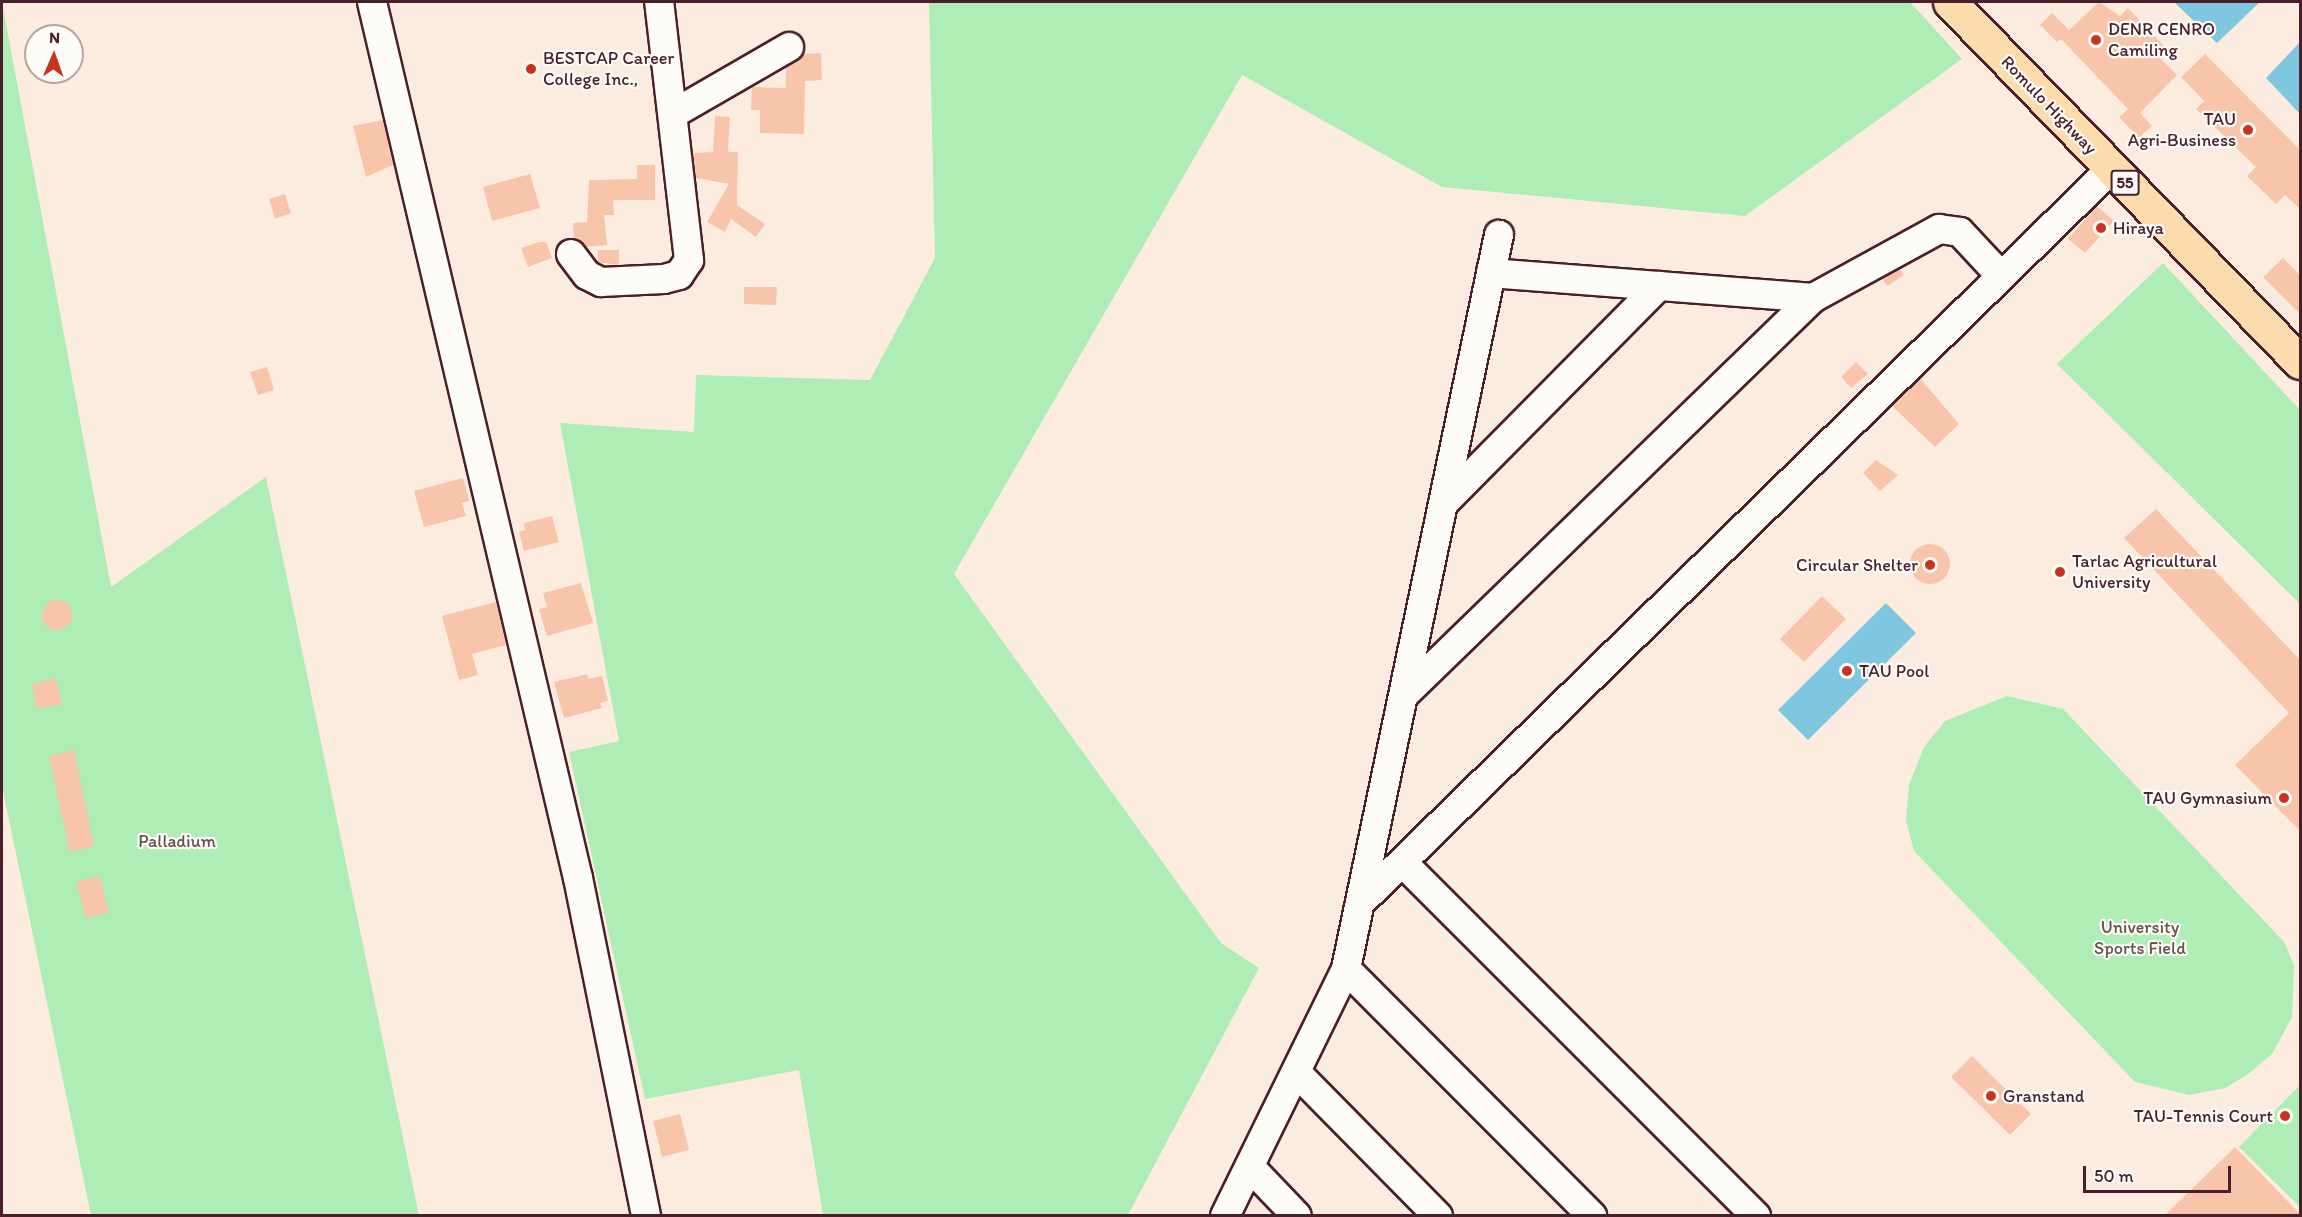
<!DOCTYPE html>
<style>
body{margin:0}
#map{position:relative;width:2302px;height:1217px;overflow:hidden;background:#fcece0;font-family:Itim,sans-serif}
div>[style]{position:absolute}
[style*='--x']{left:calc(var(--x)*1px);top:calc(var(--y)*1px);width:calc(var(--w)*1px);rotate:calc(var(--a)*1deg)}
.green>*{inset:0;background:#aeedb5}
.water>*{inset:0;background:#7fc6e0}
.building>*{inset:0;background:#f9c5aa}
.round{border-radius:50%}
.roads{filter:drop-shadow(2px 0 #4a1f2b) drop-shadow(-2px 0 #4a1f2b) drop-shadow(0 2px #4a1f2b) drop-shadow(0 -2px #4a1f2b)}
.minor>*{height:28px;margin:-14px;padding:0 14px;transform-origin:14px;border-radius:14px;background:#fdfcf7}
.highway>*{height:33px;margin:-16.5px;padding:0 16.5px;transform-origin:16.5px;border-radius:16.5px;background:#fcdcac}
.dots>*{width:16px;height:16px;translate:-50% -50%;box-sizing:border-box;border:3px solid #fdfcf7;border-radius:50%}
span{translate:-50% -50%;white-space:nowrap;text-align:center;line-height:1.15;-webkit-text-stroke:4.5px #fdfcf7;paint-order:stroke}
.shield-label span{padding:2px 4px;background:#fdfcf7;border:2px solid;border-radius:4px;-webkit-text-stroke-width:0}
.shield-label{font-size:16px;color:#4a1f2b;font-weight:700}
.poi-label{font-size:18px;color:#4a1f2b}
.left{translate:0 -50%;text-align:left}
.right{translate:-100% -50%;text-align:right}
.street-label{font-size:18px;color:#4a1f2b}
.park-label{font-size:18px;color:#63524e}
.frame{position:absolute;inset:0;border:3px solid #4a1f2b;pointer-events:none}
.north{position:absolute;left:24px;top:24px;width:60px;height:60px;box-sizing:border-box;background:#fdfcf7;border:2px solid #b5a4a5;border-radius:50%;rotate:2deg;font-size:16px;font-weight:700;line-height:24px;text-align:center;color:#4a1f2b}
.north::after{content:'';display:block;margin:auto;width:21px;height:27px;background:#c8321e;clip-path:polygon(50% 0,100% 100%,50% 72%,0 100%)}
.scale{position:absolute;left:2083px;top:1166px;width:148px;height:27px;box-sizing:border-box;border:3px solid #4a1f2b;border-top:0;padding-left:8px;font-size:18px;line-height:21px;white-space:nowrap;color:#4a1f2b;-webkit-text-stroke:4px #fdfcf7;paint-order:stroke}
</style>
<div id="map">
<div class="green">
<i style="clip-path:polygon(2px 2px,111px 587px,266px 477px,419px 1215px,91px 1215px,2px 786px)"></i>
<i style="clip-path:polygon(929px 2px,1910px 2px,1962px 59px,1745px 216px,1442px 187px,1242px 75px,954px 574px,1221px 943px,1259px 968px,1128px 1215px,823px 1215px,799px 1070px,645px 1099px,569px 752px,619px 741px,560px 423px,694px 432px,696px 375px,870px 380px,935px 258px)"></i>
<i style="clip-path:polygon(2163px 263px,2300px 410px,2300px 604px,2057px 364px)"></i>
<i style="clip-path:polygon(2007px 696px,2063px 709px,2285px 943px,2294px 966px,2292px 1017px,2272px 1054px,2247px 1075px,2225px 1088px,2189px 1095px,2135px 1082px,1914px 851px,1906px 820px,1909px 785px,1924px 747px,1945px 721px)"></i>
<i style="clip-path:polygon(2300px 1085px,2300px 1207px,2239px 1147px)"></i>
</div>
<div class="water">
<i style="clip-path:polygon(2174px 2px,2260px 2px,2217px 43px)"></i>
<i style="clip-path:polygon(2300px 42px,2300px 114px,2266px 78px)"></i>
<i style="clip-path:polygon(1886px 603px,1916px 633px,1808px 740px,1778px 710px)"></i>
</div>
<div class="building">
<i style="clip-path:polygon(2099px 2px,2120px 16px,2128px 8px,2165px 47px,2157px 55px,2177px 75px,2140px 113px,2152px 126px,2139px 138px,2119px 117px,2128px 109px,2061px 39px,2057px 42px,2040px 25px,2052px 13px,2069px 30px)"></i>
<i style="clip-path:polygon(821px 53px,822px 80px,805px 81px,804px 134px,760px 133px,760px 110px,751px 110px,752px 87px,786px 88px,786px 68px,804px 54px)"></i>
<i style="clip-path:polygon(2205px 54px,2301px 151px,2301px 210px,2285px 195px,2276px 204px,2247px 176px,2256px 167px,2196px 109px,2204px 101px,2181px 77px)"></i>
<i style="clip-path:polygon(715px 116px,730px 117px,728px 152px,738px 152px,737px 205px,765px 224px,756px 237px,731px 219px,725px 232px,707px 222px,729px 184px,696px 178px,693px 153px,713px 152px)"></i>
<i style="clip-path:polygon(383px 120px,393px 165px,366px 177px,353px 126px)"></i>
<i style="clip-path:polygon(637px 165px,655px 165px,655px 200px,613px 200px,614px 215px,604px 215px,607px 245px,586px 247px,574px 238px,573px 223px,587px 222px,589px 180px,637px 179px)"></i>
<i style="clip-path:polygon(530px 174px,540px 208px,492px 221px,483px 187px)"></i>
<i style="clip-path:polygon(285px 194px,291px 213px,275px 219px,269px 199px)"></i>
<i style="clip-path:polygon(2097px 206px,2114px 221px,2085px 253px,2068px 239px)"></i>
<i style="clip-path:polygon(539px 242px,546px 242px,552px 258px,528px 267px,521px 248px)"></i>
<i style="clip-path:polygon(598px 250px,619px 250px,619px 265px,598px 262px)"></i>
<i style="clip-path:polygon(2283px 258px,2301px 276px,2301px 315px,2263px 277px)"></i>
<i style="clip-path:polygon(1900px 269px,1904px 275px,1887px 286px,1882px 279px)"></i>
<i style="clip-path:polygon(744px 287px,777px 287px,776px 305px,744px 304px)"></i>
<i style="clip-path:polygon(1856px 362px,1868px 374px,1851px 388px,1841px 377px)"></i>
<i style="clip-path:polygon(267px 367px,274px 390px,258px 395px,250px 372px)"></i>
<i style="clip-path:polygon(1920px 378px,1959px 424px,1935px 447px,1892px 406px)"></i>
<i style="clip-path:polygon(1876px 460px,1898px 475px,1880px 491px,1863px 473px)"></i>
<i style="clip-path:polygon(463px 478px,469px 501px,462px 503px,466px 516px,424px 527px,414px 491px)"></i>
<i style="clip-path:polygon(2156px 509px,2301px 661px,2301px 832px,2235px 765px,2289px 713px,2124px 538px)"></i>
<i style="clip-path:polygon(552px 516px,559px 542px,524px 551px,519px 532px,525px 530px,524px 523px)"></i>
<i class="round" style="left:1910px;top:544px;width:40px;height:40px"></i>
<i style="clip-path:polygon(581px 583px,593px 623px,547px 636px,539px 609px,547px 607px,543px 593px)"></i>
<i style="clip-path:polygon(1822px 596px,1846px 619px,1804px 662px,1780px 639px)"></i>
<i class="round" style="left:42px;top:600px;width:30px;height:30px"></i>
<i style="clip-path:polygon(496px 602px,506px 645px,472px 654px,478px 675px,459px 680px,442px 616px)"></i>
<i style="clip-path:polygon(587px 674px,588px 679px,602px 676px,608px 701px,600px 703px,602px 708px,564px 718px,554px 682px)"></i>
<i style="clip-path:polygon(56px 678px,62px 704px,37px 709px,32px 684px)"></i>
<i style="clip-path:polygon(74px 750px,94px 846px,70px 852px,49px 756px)"></i>
<i style="clip-path:polygon(99px 876px,109px 912px,86px 918px,76px 882px)"></i>
<i style="clip-path:polygon(1972px 1056px,2031px 1114px,2010px 1135px,1951px 1077px)"></i>
<i style="clip-path:polygon(680px 1114px,689px 1150px,662px 1157px,653px 1121px)"></i>
<i style="clip-path:polygon(2235px 1147px,2301px 1215px,2165px 1215px)"></i>
</div>
<div class="roads">
<div class="minor">
<i style="--x:372;--y:2;--w:900;--a:76.77"></i>
<i style="--x:578;--y:878;--w:345;--a:78.6"></i>
<i style="--x:673;--y:114;--w:134;--a:-30"></i>
<i style="--x:571;--y:254;--w:26;--a:53"></i>
<i style="--x:587;--y:275;--w:16;--a:27"></i>
<i style="--x:601;--y:282;--w:63;--a:-2.7"></i>
<i style="--x:664;--y:279;--w:16;--a:-15"></i>
<i style="--x:679;--y:275;--w:18;--a:-56"></i>
<i style="--x:689;--y:260;--w:260;--a:-96.6"></i>
<i style="--x:1491;--y:273;--w:323;--a:4.4"></i>
<i style="--x:1443;--y:504;--w:307;--a:-45.3"></i>
<i style="--x:1403;--y:696;--w:571;--a:-44.15"></i>
<i style="--x:1813;--y:298;--w:144;--a:-28.7"></i>
<i style="--x:1939;--y:229;--w:21;--a:8"></i>
<i style="--x:1960;--y:232;--w:60;--a:47"></i>
<i style="--x:1404;--y:864;--w:498;--a:45"></i>
<i style="--x:1361;--y:902;--w:1049;--a:-44.34"></i>
<i style="--x:1346;--y:969;--w:349;--a:45.1"></i>
<i style="--x:1299;--y:1075;--w:198;--a:45.4"></i>
<i style="--x:1251;--y:1168;--w:66;--a:46.2"></i>
<i style="--x:1225;--y:1216;--w:275;--a:-63.9"></i>
<i style="--x:1346;--y:969;--w:750;--a:-78.23"></i>
</div>
<div class="highway">
<i style="--x:1950;--y:2;--w:502;--a:45.81"></i>
</div>
</div>
<div class="dots">
<i style="left:2096px;top:40px;background:#c8321e"></i>
<i style="left:531px;top:69px;background:#c8321e"></i>
<i style="left:2248px;top:130px;background:#c8321e"></i>
<i style="left:2101px;top:228px;background:#c8321e"></i>
<i style="left:1930px;top:565px;background:#c8321e"></i>
<i style="left:2060px;top:572px;background:#c8321e"></i>
<i style="left:1847px;top:671px;background:#c8321e"></i>
<i style="left:2284px;top:798px;background:#c8321e"></i>
<i style="left:1991px;top:1096px;background:#c8321e"></i>
<i style="left:2285px;top:1116px;background:#c8321e"></i>
</div>
<div class="shield-label">
<span style="left:2125px;top:183px">55</span>
</div>
<div class="poi-label">
<span class="left" style="left:2108px;top:40px">DENR CENRO<br>Camiling</span>
<span class="left" style="left:543px;top:69px">BESTCAP Career<br>College Inc.,</span>
<span class="right" style="left:2236px;top:130px">TAU<br>Agri-Business</span>
<span class="left" style="left:2113px;top:228px">Hiraya</span>
<span class="left" style="left:2072px;top:572px">Tarlac Agricultural<br>University</span>
<span class="right" style="left:1918px;top:565px">Circular Shelter</span>
<span class="left" style="left:1859px;top:671px">TAU Pool</span>
<span class="right" style="left:2272px;top:798px">TAU Gymnasium</span>
<span class="left" style="left:2003px;top:1096px">Granstand</span>
<span class="right" style="left:2273px;top:1116px">TAU-Tennis Court</span>
</div>
<div class="street-label">
<span style="left:2049px;top:105px;rotate:46deg">Romulo Highway</span>
</div>
<div class="park-label">
<span style="left:177px;top:841px">Palladium</span>
<span style="left:2140px;top:938px">University<br>Sports Field</span>
</div>
<div class="frame"></div>
<div class="north">N</div>
<div class="scale">50 m</div>
</div>
